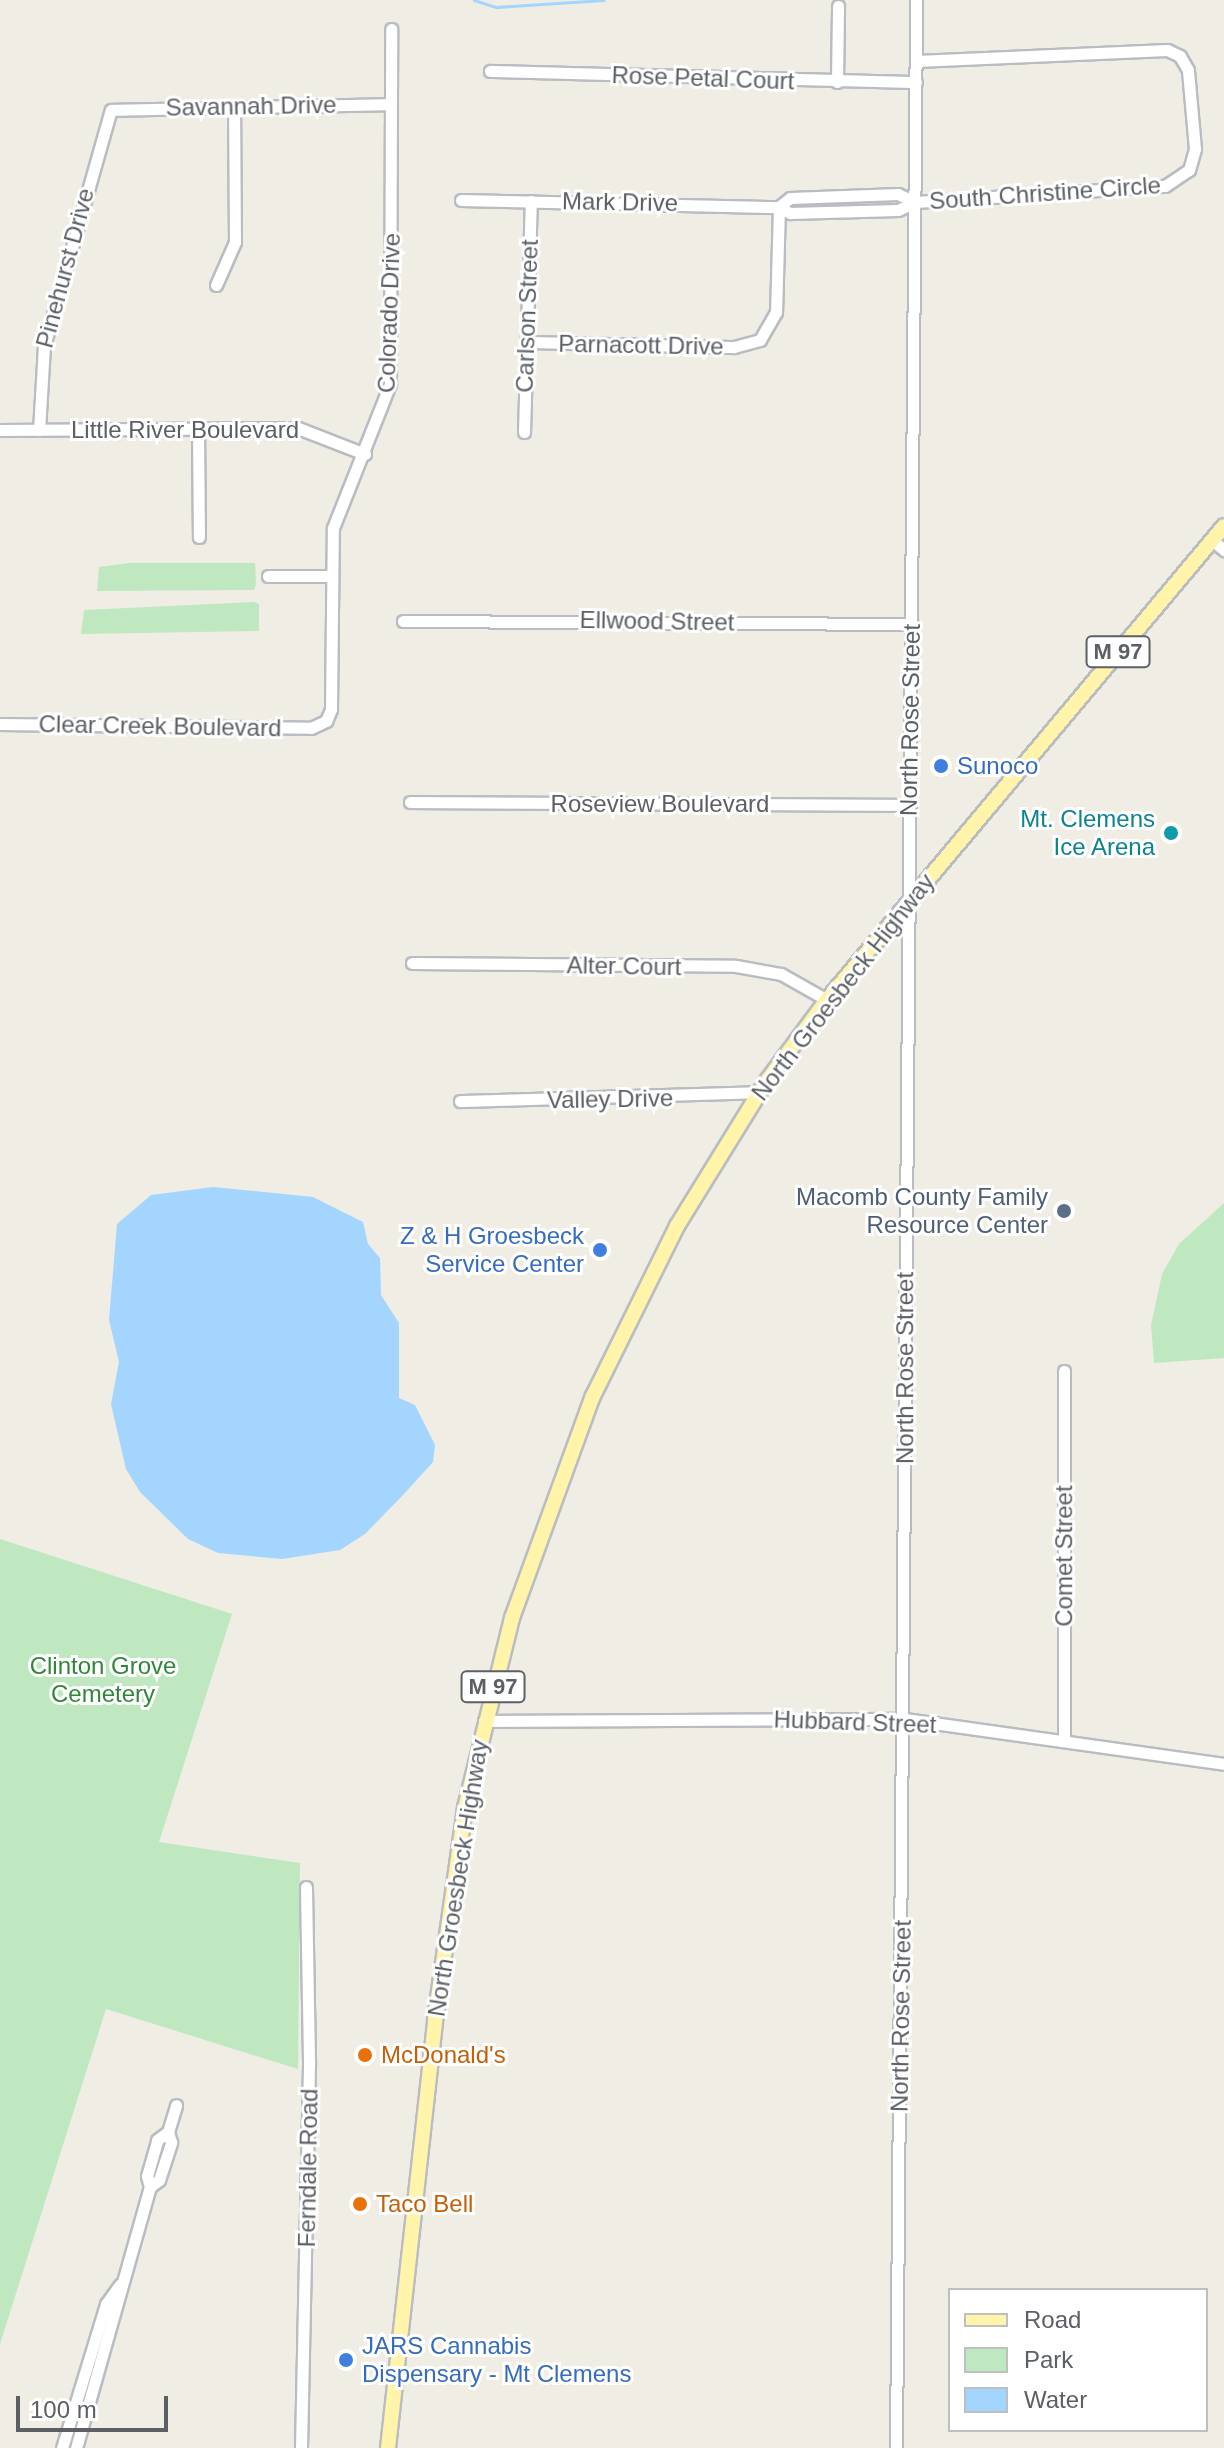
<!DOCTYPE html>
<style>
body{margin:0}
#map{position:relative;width:1224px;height:2448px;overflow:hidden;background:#efede4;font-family:Arial,sans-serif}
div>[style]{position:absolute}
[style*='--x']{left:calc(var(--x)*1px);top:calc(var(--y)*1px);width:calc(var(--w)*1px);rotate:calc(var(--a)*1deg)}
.green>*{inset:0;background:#bfe8c0}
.water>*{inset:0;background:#a4d5ff}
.stream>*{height:3px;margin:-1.5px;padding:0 1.5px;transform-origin:1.5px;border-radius:1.5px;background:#a4d5ff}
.roads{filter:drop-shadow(2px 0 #b9bcc1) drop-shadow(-2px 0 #b9bcc1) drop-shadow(0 2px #b9bcc1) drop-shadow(0 -2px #b9bcc1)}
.minor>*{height:11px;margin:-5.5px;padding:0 5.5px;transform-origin:5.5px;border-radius:5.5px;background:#fff}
.major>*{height:14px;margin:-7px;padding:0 7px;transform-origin:7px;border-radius:7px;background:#fff4a9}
.dots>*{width:22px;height:22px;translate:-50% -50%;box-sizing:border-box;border:4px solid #fff;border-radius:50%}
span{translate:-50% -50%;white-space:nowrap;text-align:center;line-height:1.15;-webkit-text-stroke:6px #fff;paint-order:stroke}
.shield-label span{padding:2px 6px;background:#fff;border:2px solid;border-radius:6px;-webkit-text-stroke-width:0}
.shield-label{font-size:22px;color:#5c6065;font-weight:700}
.street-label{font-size:24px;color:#5c6065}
.shop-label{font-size:24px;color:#366cbe}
.left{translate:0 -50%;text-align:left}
.right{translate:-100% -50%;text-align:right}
.culture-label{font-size:24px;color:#0d838f}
.service-label{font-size:24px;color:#4e5e75}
.park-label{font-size:24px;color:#318738}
.food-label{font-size:24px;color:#c56008}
.legend{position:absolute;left:948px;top:2288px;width:260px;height:144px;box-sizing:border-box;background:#fff;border:2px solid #bebfc1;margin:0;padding:10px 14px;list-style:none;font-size:24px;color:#5c6065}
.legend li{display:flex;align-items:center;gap:16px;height:40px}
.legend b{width:40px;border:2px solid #bebfc1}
.scale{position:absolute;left:16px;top:2396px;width:152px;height:36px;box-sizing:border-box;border:4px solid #5c6065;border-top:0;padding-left:10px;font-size:24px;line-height:28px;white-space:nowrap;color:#5c6065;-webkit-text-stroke:6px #fff;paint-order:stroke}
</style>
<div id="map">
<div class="green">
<i style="clip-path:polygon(129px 563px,255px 563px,256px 584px,254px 590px,97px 591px,99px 567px)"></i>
<i style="clip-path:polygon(254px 602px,259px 604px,259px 631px,81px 634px,84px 610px)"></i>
<i style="clip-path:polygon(1224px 1203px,1224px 1358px,1154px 1363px,1151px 1325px,1162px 1274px,1179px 1244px)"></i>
<i style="clip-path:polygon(0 1539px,232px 1614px,159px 1842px,300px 1863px,298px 2069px,106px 2009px,0 2344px)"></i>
</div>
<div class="water">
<i style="clip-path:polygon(213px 1187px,313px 1197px,363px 1222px,368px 1244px,380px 1258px,381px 1295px,399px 1323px,399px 1398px,415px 1405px,435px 1445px,433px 1462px,404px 1494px,365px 1534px,340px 1550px,282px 1559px,218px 1553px,188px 1539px,140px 1492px,126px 1469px,111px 1404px,119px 1362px,109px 1320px,117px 1224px,151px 1195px)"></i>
</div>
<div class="stream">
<i style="--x:474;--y:0;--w:23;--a:18"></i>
<i style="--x:496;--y:7;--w:108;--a:-3.7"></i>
</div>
<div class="roads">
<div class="minor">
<i style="--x:490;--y:71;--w:426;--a:1.5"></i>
<i style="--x:837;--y:82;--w:76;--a:-89.2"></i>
<i style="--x:461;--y:200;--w:318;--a:1.3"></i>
<i style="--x:779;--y:207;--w:105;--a:91.6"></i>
<i style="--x:776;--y:312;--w:32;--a:120"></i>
<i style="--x:760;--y:340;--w:27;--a:165"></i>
<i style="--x:734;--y:347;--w:208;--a:-178.6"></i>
<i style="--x:915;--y:202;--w:19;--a:-155"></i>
<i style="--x:898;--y:194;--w:108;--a:177.9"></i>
<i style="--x:790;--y:198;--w:14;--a:141"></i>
<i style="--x:779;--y:207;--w:13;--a:29"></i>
<i style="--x:790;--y:213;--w:108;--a:-1.6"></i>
<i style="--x:898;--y:210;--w:19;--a:-25"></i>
<i style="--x:915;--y:202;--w:251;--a:-3.7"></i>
<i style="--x:1165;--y:186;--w:29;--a:-34"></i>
<i style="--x:1189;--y:170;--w:22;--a:-74"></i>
<i style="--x:1195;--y:149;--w:79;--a:-95.1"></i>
<i style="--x:1188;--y:70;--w:16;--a:-120"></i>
<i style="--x:1180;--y:56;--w:14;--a:-155"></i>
<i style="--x:1167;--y:50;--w:251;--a:177.5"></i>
<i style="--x:216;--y:285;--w:47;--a:-66.2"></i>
<i style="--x:235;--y:242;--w:136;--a:-90.4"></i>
<i style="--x:198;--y:428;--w:109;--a:89.5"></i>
<i style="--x:0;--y:430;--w:298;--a:-0.4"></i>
<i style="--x:298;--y:428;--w:72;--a:21.2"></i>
<i style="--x:39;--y:430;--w:84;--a:-86.6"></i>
<i style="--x:44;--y:346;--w:245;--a:-74.2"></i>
<i style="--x:111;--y:110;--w:280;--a:-1.2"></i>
<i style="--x:524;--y:432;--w:231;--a:-88.3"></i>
<i style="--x:1212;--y:540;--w:16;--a:40"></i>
<i style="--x:268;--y:576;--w:64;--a:0"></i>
<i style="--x:403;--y:621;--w:509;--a:0.34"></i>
<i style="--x:0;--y:724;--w:311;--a:0.7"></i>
<i style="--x:311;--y:728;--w:17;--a:-25"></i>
<i style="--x:326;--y:721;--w:13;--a:-67"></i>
<i style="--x:331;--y:709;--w:181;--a:-89.4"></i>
<i style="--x:333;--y:528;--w:155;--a:-68.4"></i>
<i style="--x:390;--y:384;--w:355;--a:-89.8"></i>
<i style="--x:410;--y:802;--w:500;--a:0.34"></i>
<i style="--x:412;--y:963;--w:324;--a:0.5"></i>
<i style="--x:736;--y:966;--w:46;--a:10.1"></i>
<i style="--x:781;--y:974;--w:53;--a:29.5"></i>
<i style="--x:460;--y:1101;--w:299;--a:-1.7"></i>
<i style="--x:484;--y:1721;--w:421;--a:-0.3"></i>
<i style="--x:905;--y:1719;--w:322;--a:8"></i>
<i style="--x:1064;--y:1741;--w:370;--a:-90"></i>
<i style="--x:150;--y:2187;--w:11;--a:-105"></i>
<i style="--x:147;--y:2176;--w:37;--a:-74"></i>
<i style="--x:157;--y:2140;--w:14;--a:-36"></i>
<i style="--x:62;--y:2448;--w:151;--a:-73"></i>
<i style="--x:106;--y:2304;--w:24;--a:-54"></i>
<i style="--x:76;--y:2448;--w:271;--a:-74.2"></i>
<i style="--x:150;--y:2187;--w:11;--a:-38"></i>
<i style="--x:159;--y:2180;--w:40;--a:-72"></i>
<i style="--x:171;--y:2142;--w:10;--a:-107"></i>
<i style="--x:168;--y:2132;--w:28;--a:-73"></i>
<i style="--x:301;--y:2448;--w:388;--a:-88.8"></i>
<i style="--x:309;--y:2060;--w:173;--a:-91"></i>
<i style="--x:896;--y:2448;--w:2448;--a:-89.53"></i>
</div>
<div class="major">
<i style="--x:388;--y:2448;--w:432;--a:-83.7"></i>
<i style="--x:435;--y:2019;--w:213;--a:-81.9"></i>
<i style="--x:465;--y:1808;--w:196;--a:-76.1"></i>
<i style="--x:512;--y:1618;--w:236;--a:-70"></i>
<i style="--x:593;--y:1396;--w:190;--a:-63.7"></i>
<i style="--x:677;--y:1226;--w:169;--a:-58.3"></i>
<i style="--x:766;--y:1082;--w:102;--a:-53.4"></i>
<i style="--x:827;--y:1000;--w:618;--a:-50.05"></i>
</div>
</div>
<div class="dots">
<i style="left:941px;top:766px;background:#3f7fe0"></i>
<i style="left:1171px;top:833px;background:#0f9aa8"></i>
<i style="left:1064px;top:1211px;background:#5c6f8a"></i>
<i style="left:600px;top:1250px;background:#3f7fe0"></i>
<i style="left:365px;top:2055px;background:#e8710a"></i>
<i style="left:360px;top:2204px;background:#e8710a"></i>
<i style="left:346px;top:2360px;background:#3f7fe0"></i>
</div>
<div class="shield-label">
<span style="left:1118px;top:652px">M 97</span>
<span style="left:493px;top:1687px">M 97</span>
</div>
<div class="street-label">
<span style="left:703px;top:78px;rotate:2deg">Rose Petal Court</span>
<span style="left:251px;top:106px;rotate:-1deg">Savannah Drive</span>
<span style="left:1045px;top:193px;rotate:-4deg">South Christine Circle</span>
<span style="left:620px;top:202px;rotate:1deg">Mark Drive</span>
<span style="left:65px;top:268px;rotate:-75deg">Pinehurst Drive</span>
<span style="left:389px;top:313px;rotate:-88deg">Colorado Drive</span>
<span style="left:527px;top:316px;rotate:-88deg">Carlson Street</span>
<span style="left:641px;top:345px;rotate:1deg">Parnacott Drive</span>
<span style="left:185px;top:430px">Little River Boulevard</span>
<span style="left:657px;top:621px;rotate:1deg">Ellwood Street</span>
<span style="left:910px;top:720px;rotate:-89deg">North Rose Street</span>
<span style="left:160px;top:726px;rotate:1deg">Clear Creek Boulevard</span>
<span style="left:660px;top:804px">Roseview Boulevard</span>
<span style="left:624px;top:966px;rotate:1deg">Alter Court</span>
<span style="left:843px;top:987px;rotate:-52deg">North Groesbeck Highway</span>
<span style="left:610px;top:1099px;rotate:-1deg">Valley Drive</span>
<span style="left:905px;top:1368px;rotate:-90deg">North Rose Street</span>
<span style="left:1064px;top:1556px;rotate:-90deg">Comet Street</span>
<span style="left:855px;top:1722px;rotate:2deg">Hubbard Street</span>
<span style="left:458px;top:1878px;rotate:-81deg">North Groesbeck Highway</span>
<span style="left:901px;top:2016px;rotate:-89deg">North Rose Street</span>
<span style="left:308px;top:2168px;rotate:-89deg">Ferndale Road</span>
</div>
<div class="shop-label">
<span class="left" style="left:957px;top:766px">Sunoco</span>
<span class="right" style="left:584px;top:1250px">Z &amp; H Groesbeck<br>Service Center</span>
<span class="left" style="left:362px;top:2360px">JARS Cannabis<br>Dispensary - Mt Clemens</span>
</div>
<div class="culture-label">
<span class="right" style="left:1155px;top:833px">Mt. Clemens<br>Ice Arena</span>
</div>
<div class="service-label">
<span class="right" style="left:1048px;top:1211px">Macomb County Family<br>Resource Center</span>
</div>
<div class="park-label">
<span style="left:103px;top:1680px">Clinton Grove<br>Cemetery</span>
</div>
<div class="food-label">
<span class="left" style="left:381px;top:2055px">McDonald's</span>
<span class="left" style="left:376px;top:2204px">Taco Bell</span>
</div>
<ul class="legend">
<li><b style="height:10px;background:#fff4a9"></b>Road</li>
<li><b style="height:22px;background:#bfe8c0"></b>Park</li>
<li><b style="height:22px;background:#a4d5ff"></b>Water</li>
</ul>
<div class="scale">100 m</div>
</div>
